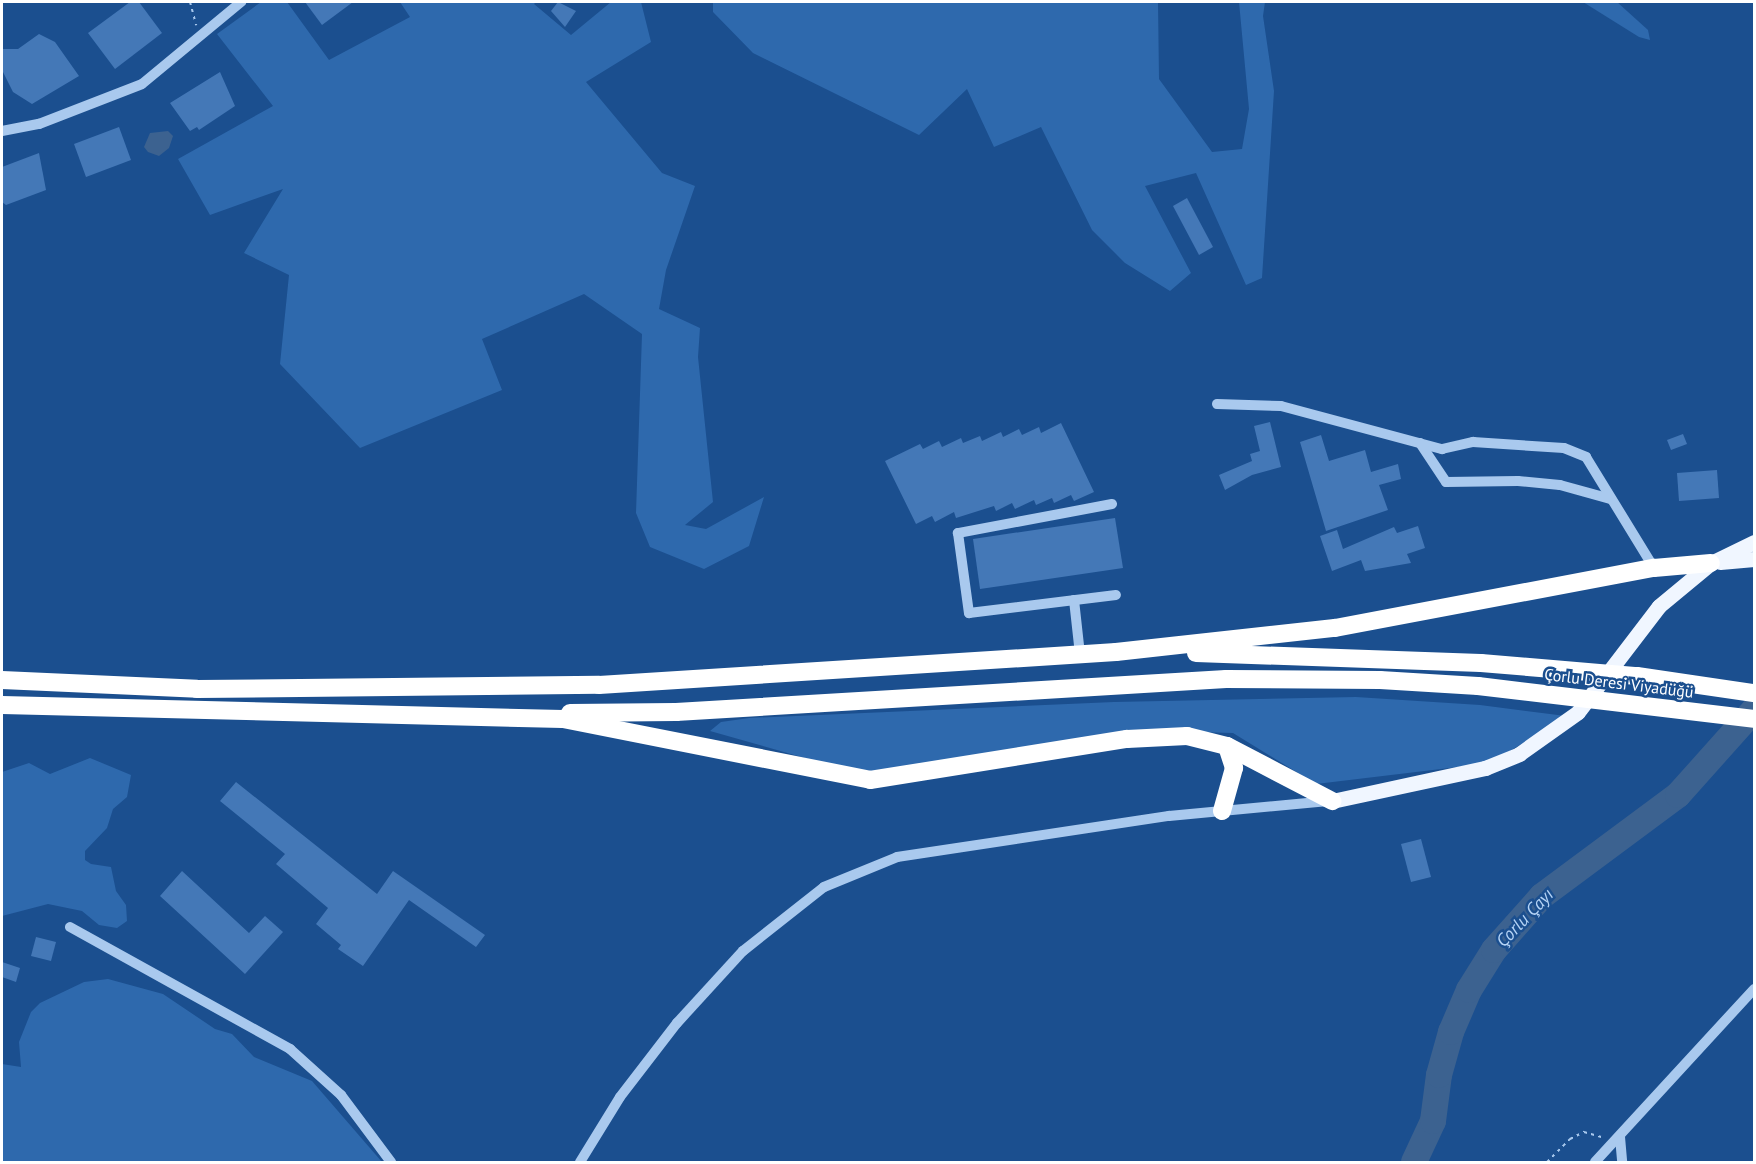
<!DOCTYPE html>
<meta charset="utf-8">
<style>
body{margin:0}
#map{position:relative;width:1756px;height:1164px;overflow:hidden;background:#1b4f8f;font-family:"PT Sans",sans-serif}
div>[style]{position:absolute}
[style*='--x']{left:calc(var(--x)*1px);top:calc(var(--y)*1px);width:calc(var(--w)*1px);rotate:calc(var(--a)*1deg)}
.green>*{inset:0;background:#2e69ad}
.water>*{inset:0;background:#3c6290}
.river>*{height:26px;margin:-13px;padding:0 13px;transform-origin:13px;border-radius:13px;background:#3c6290}
.building>*{inset:0;background:#4478b7}
.path>*{height:2px;margin-top:-1px;transform-origin:0;background:repeating-linear-gradient(90deg,#a9c9ee 0 3px,transparent 0 7.5px)}
.minor>*{height:10px;margin:-5px;padding:0 5px;transform-origin:5px;border-radius:5px;background:#a9c9ee}
.major>*{height:15px;margin:-7.5px;padding:0 7.5px;transform-origin:7.5px;border-radius:7.5px;background:#f0f6ff}
.highway>*{height:18px;margin:-9px;padding:0 9px;transform-origin:9px;border-radius:9px;background:#fff}
.highway-bridge>*{height:18px;margin:-9px;padding:0 9px;transform-origin:9px;border-radius:9px;background:#fff}
span{translate:-50% -50%;white-space:nowrap;text-align:center;line-height:1.15;-webkit-text-stroke:5px #1b4f8f;paint-order:stroke}
.street-label{font-size:16px;color:#fff}
.water-label{font-size:18px;color:#b5d3f5;font-style:italic}
.frame{position:absolute;inset:0;border:3px solid #fff;pointer-events:none}
</style>
<div id="map">
<div class="green">
<i style="clip-path:polygon(261px 2px,287px 2px,329px 60px,410px 17px,400px 2px,536px 2px,534px 4px,571px 35px,611px 2px,641px 2px,651px 42px,586px 82px,662px 173px,695px 186px,666px 270px,659px 309px,700px 328px,698px 357px,713px 502px,685px 525px,706px 529px,764px 497px,749px 546px,704px 569px,650px 547px,636px 513px,642px 334px,584px 294px,482px 339px,502px 390px,360px 448px,280px 364px,289px 275px,244px 253px,283px 189px,210px 215px,178px 159px,273px 106px,217px 34px)"></i>
<i style="clip-path:polygon(713px 2px,1158px 2px,1159px 79px,1212px 152px,1242px 149px,1249px 109px,1239px 2px,1265px 2px,1263px 16px,1274px 91px,1262px 278px,1246px 285px,1196px 173px,1145px 186px,1191px 273px,1170px 291px,1125px 263px,1092px 230px,1041px 127px,994px 147px,967px 89px,919px 135px,753px 53px,713px 12px)"></i>
<i style="clip-path:polygon(1583px 2px,1617px 2px,1648px 30px,1650px 40px,1639px 37px)"></i>
<i style="clip-path:polygon(1356px 697px,1480px 705px,1566px 716px,1491px 763px,1316px 784px,1233px 733px,1196px 732px,884px 772px,840px 768px,710px 731px,721px 722px,749px 718px,1114px 702px)"></i>
<i style="clip-path:polygon(90px 758px,131px 775px,127px 797px,113px 809px,107px 828px,85px 851px,85px 860px,91px 864px,111px 867px,116px 891px,126px 905px,127px 921px,117px 928px,99px 925px,82px 911px,48px 904px,2px 916px,2px 772px,29px 763px,50px 774px)"></i>
<i style="clip-path:polygon(108px 979px,163px 994px,215px 1029px,232px 1034px,254px 1057px,312px 1081px,382px 1162px,2px 1162px,2px 1064px,21px 1067px,19px 1042px,31px 1012px,40px 1003px,84px 982px)"></i>
</div>
<div class="water">
<i style="clip-path:polygon(168px 131px,173px 136px,169px 148px,159px 156px,148px 152px,144px 147px,150px 133px)"></i>
</div>
<div class="river">
<i style="--x:1414;--y:1162;--w:45;--a:-65.1"></i>
<i style="--x:1433;--y:1121;--w:46;--a:-82.6"></i>
<i style="--x:1439;--y:1075;--w:45;--a:-74.4"></i>
<i style="--x:1451;--y:1032;--w:46;--a:-66.8"></i>
<i style="--x:1469;--y:990;--w:47;--a:-58"></i>
<i style="--x:1494;--y:950;--w:72;--a:-48.4"></i>
<i style="--x:1542;--y:896;--w:169;--a:-36.6"></i>
<i style="--x:1678;--y:795;--w:114;--a:-48.2"></i>
</div>
<div class="building">
<i style="clip-path:polygon(130px 2px,139px 2px,162px 33px,115px 69px,88px 33px)"></i>
<i style="clip-path:polygon(305px 2px,353px 2px,322px 25px)"></i>
<i style="clip-path:polygon(558px 2px,576px 11px,565px 27px,551px 11px)"></i>
<i style="clip-path:polygon(39px 34px,55px 42px,79px 76px,32px 104px,13px 92px,2px 70px,2px 49px,18px 49px)"></i>
<i style="clip-path:polygon(220px 72px,235px 106px,199px 130px,197px 127px,190px 131px,170px 103px)"></i>
<i style="clip-path:polygon(119px 127px,131px 160px,86px 177px,74px 144px)"></i>
<i style="clip-path:polygon(39px 153px,46px 190px,6px 205px,2px 202px,2px 167px)"></i>
<i style="clip-path:polygon(1187px 198px,1213px 247px,1199px 255px,1173px 206px)"></i>
<i style="clip-path:polygon(1270px 422px,1281px 467px,1252px 475px,1225px 490px,1219px 475px,1252px 461px,1250px 454px,1260px 451px,1254px 426px)"></i>
<i style="clip-path:polygon(1061px 423px,1094px 492px,1074px 501px,1071px 495px,1054px 503px,1052px 498px,1036px 505px,1034px 500px,1015px 509px,1012px 503px,996px 511px,994px 506px,956px 518px,954px 512px,935px 522px,932px 516px,916px 524px,885px 461px,920px 444px,923px 449px,939px 441px,942px 447px,961px 438px,963px 443px,980px 436px,982px 441px,1001px 432px,1003px 437px,1019px 429px,1022px 435px,1039px 427px,1041px 433px)"></i>
<i style="clip-path:polygon(1683px 434px,1687px 444px,1671px 450px,1667px 440px)"></i>
<i style="clip-path:polygon(1321px 435px,1329px 461px,1365px 450px,1371px 472px,1398px 464px,1401px 479px,1379px 485px,1388px 510px,1326px 531px,1300px 442px)"></i>
<i style="clip-path:polygon(1717px 470px,1719px 498px,1679px 501px,1677px 473px)"></i>
<i style="clip-path:polygon(1115px 518px,1123px 568px,980px 589px,973px 539px)"></i>
<i style="clip-path:polygon(1418px 526px,1425px 548px,1407px 554px,1411px 563px,1365px 571px,1361px 560px,1332px 571px,1320px 536px,1337px 530px,1343px 549px,1394px 527px,1397px 533px)"></i>
<i style="clip-path:polygon(236px 782px,377px 894px,393px 871px,485px 935px,476px 947px,409px 900px,363px 966px,338px 949px,341px 945px,316px 924px,328px 908px,276px 864px,285px 854px,220px 801px)"></i>
<i style="clip-path:polygon(1421px 839px,1431px 877px,1411px 882px,1401px 844px)"></i>
<i style="clip-path:polygon(182px 871px,249px 933px,265px 916px,283px 932px,245px 974px,160px 896px)"></i>
<i style="clip-path:polygon(36px 937px,56px 942px,51px 961px,31px 956px)"></i>
<i style="clip-path:polygon(2px 962px,20px 968px,16px 982px,2px 977px)"></i>
</div>
<div class="path">
<i style="--x:190;--y:2;--w:24;--a:75"></i>
<i style="--x:1547;--y:1162;--w:33;--a:-45"></i>
<i style="--x:1570;--y:1139;--w:16;--a:-27"></i>
<i style="--x:1584;--y:1132;--w:18;--a:16"></i>
</div>
<div class="minor">
<i style="--x:2;--y:131;--w:38;--a:-11"></i>
<i style="--x:39;--y:124;--w:110;--a:-21.2"></i>
<i style="--x:142;--y:84;--w:129;--a:-39.6"></i>
<i style="--x:1217;--y:404;--w:64;--a:1.8"></i>
<i style="--x:1281;--y:406;--w:167;--a:15"></i>
<i style="--x:1442;--y:449;--w:32;--a:-13"></i>
<i style="--x:1473;--y:442;--w:91;--a:3.8"></i>
<i style="--x:1564;--y:448;--w:24;--a:22"></i>
<i style="--x:1586;--y:457;--w:130;--a:58.5"></i>
<i style="--x:1420;--y:443;--w:47;--a:56.3"></i>
<i style="--x:1446;--y:482;--w:72;--a:-0.8"></i>
<i style="--x:1518;--y:481;--w:42;--a:5.4"></i>
<i style="--x:1560;--y:485;--w:53;--a:15.4"></i>
<i style="--x:1112;--y:504;--w:157;--a:169.3"></i>
<i style="--x:958;--y:533;--w:81;--a:82.2"></i>
<i style="--x:969;--y:613;--w:148;--a:-7"></i>
<i style="--x:1074;--y:600;--w:54;--a:83.7"></i>
<i style="--x:70;--y:927;--w:252;--a:29"></i>
<i style="--x:290;--y:1049;--w:69;--a:42"></i>
<i style="--x:341;--y:1095;--w:84;--a:53.3"></i>
<i style="--x:1620;--y:1137;--w:25;--a:85"></i>
<i style="--x:580;--y:1162;--w:76;--a:-58.4"></i>
<i style="--x:620;--y:1097;--w:93;--a:-52.4"></i>
<i style="--x:677;--y:1023;--w:98;--a:-47.5"></i>
<i style="--x:743;--y:951;--w:103;--a:-38.3"></i>
<i style="--x:824;--y:887;--w:79;--a:-22.3"></i>
<i style="--x:897;--y:857;--w:275;--a:-8.6"></i>
<i style="--x:1169;--y:816;--w:160;--a:-5.4"></i>
<i style="--x:1595;--y:1162;--w:235;--a:-47.4"></i>
</div>
<div class="major">
<i style="--x:1720;--y:562;--w:34;--a:-5"></i>
<i style="--x:1332;--y:801;--w:157;--a:-12.2"></i>
<i style="--x:1485;--y:768;--w:37;--a:-22"></i>
<i style="--x:1519;--y:754;--w:72;--a:-35.4"></i>
<i style="--x:1578;--y:712;--w:133;--a:-52.6"></i>
<i style="--x:1659;--y:606;--w:67;--a:-39.6"></i>
<i style="--x:1711;--y:563;--w:48;--a:-26"></i>
</div>
<div class="highway">
<i style="--x:1196;--y:653;--w:285;--a:2"></i>
<i style="--x:2;--y:680;--w:195;--a:2.6"></i>
<i style="--x:197;--y:689;--w:402;--a:-0.6"></i>
<i style="--x:599;--y:685;--w:518;--a:-3.65"></i>
<i style="--x:1116;--y:652;--w:220;--a:-6.3"></i>
<i style="--x:1335;--y:628;--w:325;--a:-10.7"></i>
<i style="--x:1654;--y:568;--w:57;--a:-5"></i>
<i style="--x:2;--y:705;--w:561;--a:1.43"></i>
<i style="--x:563;--y:719;--w:313;--a:11.2"></i>
<i style="--x:870;--y:780;--w:260;--a:-9.1"></i>
<i style="--x:1127;--y:739;--w:60;--a:-2.9"></i>
<i style="--x:1187;--y:736;--w:41;--a:14"></i>
<i style="--x:1227;--y:746;--w:119;--a:27.6"></i>
<i style="--x:570;--y:713;--w:106;--a:-0.5"></i>
<i style="--x:676;--y:712;--w:551;--a:-3.43"></i>
<i style="--x:1226;--y:679;--w:154;--a:0.4"></i>
<i style="--x:1380;--y:680;--w:98;--a:3.5"></i>
<i style="--x:1222;--y:811;--w:45;--a:-74.4"></i>
<i style="--x:1234;--y:768;--w:23;--a:-108"></i>
</div>
<div class="highway-bridge">
<i style="--x:1481;--y:663;--w:157;--a:4.8"></i>
<i style="--x:1637;--y:676;--w:118;--a:8.3"></i>
<i style="--x:1478;--y:686;--w:278;--a:6.8"></i>
</div>
<div class="street-label">
<span style="left:1619px;top:683px;rotate:7deg">Çorlu Deresi Viyadüğü</span>
</div>
<div class="water-label">
<span style="left:1525px;top:918px;rotate:-46deg">Çorlu Çayı</span>
</div>
<div class="frame"></div>
</div>
